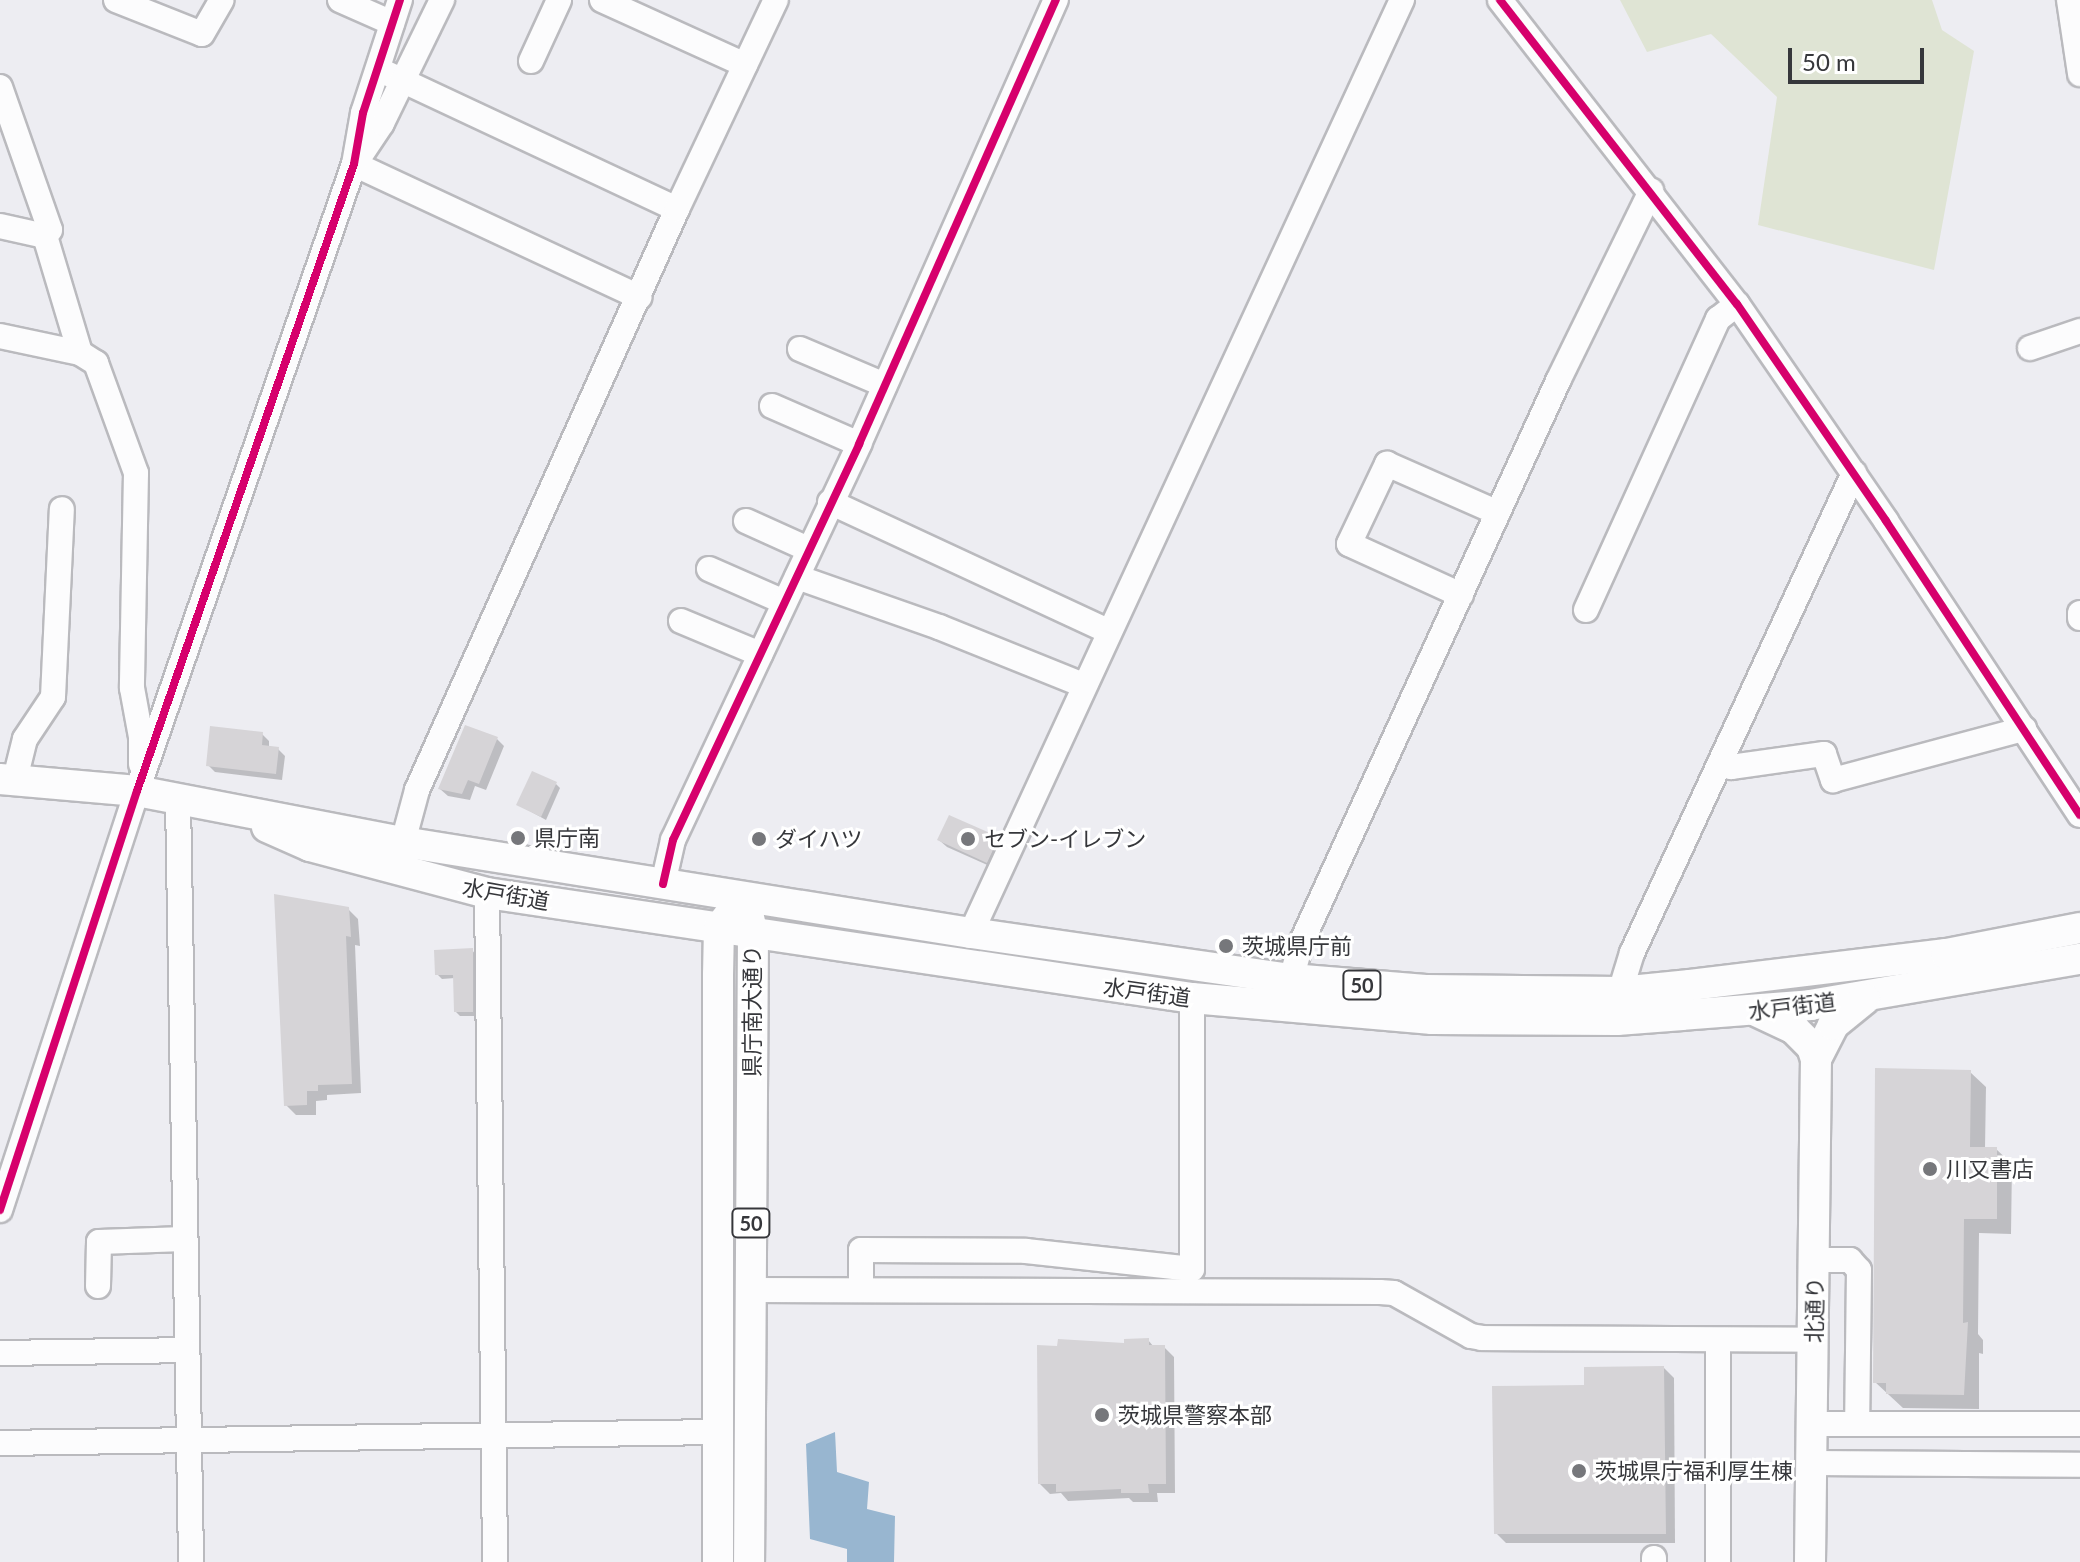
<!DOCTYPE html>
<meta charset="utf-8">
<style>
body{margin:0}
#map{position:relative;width:2080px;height:1562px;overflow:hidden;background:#ededf2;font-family:Lato,"Noto Sans JP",sans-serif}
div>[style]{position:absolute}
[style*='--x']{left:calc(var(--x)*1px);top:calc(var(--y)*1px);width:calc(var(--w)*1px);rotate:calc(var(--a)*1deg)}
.green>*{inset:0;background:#dfe4d4}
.water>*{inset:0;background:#98b6d0}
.shadow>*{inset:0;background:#0003}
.building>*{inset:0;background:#d6d4d7}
.roads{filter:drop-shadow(2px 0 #bababe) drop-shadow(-2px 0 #bababe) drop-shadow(0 2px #bababe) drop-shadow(0 -2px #bababe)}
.minor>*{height:24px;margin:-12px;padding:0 12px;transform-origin:12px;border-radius:12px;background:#fcfcfd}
.major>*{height:30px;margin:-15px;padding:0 15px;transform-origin:15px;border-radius:15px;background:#fcfcfd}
.cycleway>*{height:8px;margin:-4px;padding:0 4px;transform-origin:4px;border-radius:4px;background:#d6006c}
.dots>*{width:22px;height:22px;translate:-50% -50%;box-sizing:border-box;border:4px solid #fff;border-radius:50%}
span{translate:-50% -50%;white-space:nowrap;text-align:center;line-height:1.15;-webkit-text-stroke:6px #fff;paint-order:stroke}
.shield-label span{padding:2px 6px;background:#fff;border:2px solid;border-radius:6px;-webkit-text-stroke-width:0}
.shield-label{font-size:20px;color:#36373b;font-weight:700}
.poi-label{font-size:22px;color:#36373b}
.left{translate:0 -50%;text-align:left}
.street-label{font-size:22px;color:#36373b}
.scale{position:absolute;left:1788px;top:48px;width:136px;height:36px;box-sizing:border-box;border:4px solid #36373b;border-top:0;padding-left:10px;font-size:24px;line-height:28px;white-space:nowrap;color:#36373b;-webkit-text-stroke:6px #fff;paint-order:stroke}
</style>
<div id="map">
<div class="green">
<i style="clip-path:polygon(1620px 0,1932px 0,1942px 30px,1974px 51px,1934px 270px,1758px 225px,1777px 97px,1711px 34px,1647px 52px)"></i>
</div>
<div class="water">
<i style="clip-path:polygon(835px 1432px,837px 1472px,869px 1482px,867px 1509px,895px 1516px,894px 1562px,847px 1562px,847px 1549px,810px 1539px,806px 1444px)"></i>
</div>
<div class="shadow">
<i style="clip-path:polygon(262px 734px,269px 741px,269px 748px,278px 749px,285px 756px,282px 780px,215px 772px,208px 765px)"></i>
<i style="clip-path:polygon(497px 739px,504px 746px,486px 790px,475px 786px,470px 800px,448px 796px,440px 789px)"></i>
<i style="clip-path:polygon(556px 784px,560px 788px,546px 820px,519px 805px)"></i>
<i style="clip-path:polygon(997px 839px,1005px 846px,994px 868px,947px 847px,939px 840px)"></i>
<i style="clip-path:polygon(348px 909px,358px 919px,360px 946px,355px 945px,361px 1093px,327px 1095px,327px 1100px,316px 1101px,316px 1115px,296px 1115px,286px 1105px)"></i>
<i style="clip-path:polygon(472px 950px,476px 955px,477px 1016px,460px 1016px,456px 1012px,455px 978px,442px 979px,437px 974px)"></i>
<i style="clip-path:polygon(1970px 1072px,1986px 1087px,1985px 1149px,1996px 1149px,2012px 1164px,2011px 1234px,1979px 1233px,1978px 1334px,1983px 1340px,1983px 1354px,1979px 1353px,1979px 1409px,1903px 1408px,1875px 1382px)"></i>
<i style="clip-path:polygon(1148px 1340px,1154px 1347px,1164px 1347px,1174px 1357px,1175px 1493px,1157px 1493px,1158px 1502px,1133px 1502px,1129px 1498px,1068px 1501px,1061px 1493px,1050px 1494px,1040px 1484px,1126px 1345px)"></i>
<i style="clip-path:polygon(1664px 1368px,1674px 1378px,1675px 1543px,1506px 1543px,1496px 1533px,1586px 1387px)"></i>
</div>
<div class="building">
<i style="clip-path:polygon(465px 725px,498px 737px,479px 784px,468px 780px,462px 794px,438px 789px)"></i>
<i style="clip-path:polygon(210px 726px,263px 732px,262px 745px,279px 747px,276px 774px,206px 766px)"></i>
<i style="clip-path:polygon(532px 771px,557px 782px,541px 817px,516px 805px)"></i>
<i style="clip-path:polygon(949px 815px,999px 837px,987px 863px,937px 840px)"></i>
<i style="clip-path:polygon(274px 894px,349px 907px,351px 937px,346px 936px,352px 1084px,318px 1085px,318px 1091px,307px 1091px,307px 1105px,284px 1106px)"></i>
<i style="clip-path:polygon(473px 948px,473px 1012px,454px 1012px,453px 975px,435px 975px,434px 950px)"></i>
<i style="clip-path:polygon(1875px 1068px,1971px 1070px,1970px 1147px,1997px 1147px,1997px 1219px,1964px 1219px,1963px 1323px,1968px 1322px,1964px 1395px,1886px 1394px,1886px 1383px,1873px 1383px)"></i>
<i style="clip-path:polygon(1149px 1338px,1149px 1345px,1165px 1345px,1166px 1484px,1148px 1484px,1149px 1493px,1121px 1493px,1121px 1489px,1056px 1492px,1056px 1484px,1038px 1484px,1037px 1345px,1057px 1346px,1058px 1339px,1124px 1343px,1124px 1339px)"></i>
<i style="clip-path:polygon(1664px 1366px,1666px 1534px,1494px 1534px,1492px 1386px,1584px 1385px,1584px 1367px)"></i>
</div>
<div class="roads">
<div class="minor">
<i style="--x:116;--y:0;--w:92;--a:21.6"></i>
<i style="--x:202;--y:34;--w:39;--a:-60"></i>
<i style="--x:340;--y:0;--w:57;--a:23.9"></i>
<i style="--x:602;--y:0;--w:157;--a:24.4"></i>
<i style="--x:1500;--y:0;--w:385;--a:52.1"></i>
<i style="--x:1737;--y:304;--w:263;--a:55.5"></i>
<i style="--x:1886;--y:521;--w:352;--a:56.6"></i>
<i style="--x:2069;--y:0;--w:75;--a:81.5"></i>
<i style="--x:531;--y:61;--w:67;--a:-65.3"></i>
<i style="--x:380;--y:70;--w:328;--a:25.1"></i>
<i style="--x:0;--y:87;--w:151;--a:70.7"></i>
<i style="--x:50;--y:230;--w:8;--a:130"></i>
<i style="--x:45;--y:236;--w:122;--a:73.3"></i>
<i style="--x:80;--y:353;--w:82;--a:-168"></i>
<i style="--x:358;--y:159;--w:43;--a:-56.3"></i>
<i style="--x:382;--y:123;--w:137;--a:-64"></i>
<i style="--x:354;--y:164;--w:315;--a:25"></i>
<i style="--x:0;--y:226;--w:46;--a:12.5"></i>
<i style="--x:2030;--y:348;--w:53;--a:-18.8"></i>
<i style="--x:800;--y:349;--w:92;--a:23"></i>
<i style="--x:80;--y:353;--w:19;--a:32"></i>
<i style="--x:96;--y:363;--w:117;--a:70"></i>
<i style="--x:136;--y:473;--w:215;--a:91.1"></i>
<i style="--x:132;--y:688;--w:50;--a:79.6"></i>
<i style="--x:141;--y:737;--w:27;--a:90"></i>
<i style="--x:772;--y:406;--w:95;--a:23.6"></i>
<i style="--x:830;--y:502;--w:306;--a:24.9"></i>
<i style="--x:746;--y:521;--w:68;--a:24.3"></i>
<i style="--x:709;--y:569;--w:82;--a:23.7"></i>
<i style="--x:797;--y:577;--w:151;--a:19.4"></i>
<i style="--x:939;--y:627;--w:155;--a:21.9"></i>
<i style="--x:1461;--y:595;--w:123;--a:-155.5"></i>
<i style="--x:1349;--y:544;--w:89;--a:-64.6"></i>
<i style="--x:1387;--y:464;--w:121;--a:23.8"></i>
<i style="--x:1586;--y:610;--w:320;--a:-65.6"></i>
<i style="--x:1718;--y:319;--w:24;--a:-38"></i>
<i style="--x:2080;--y:613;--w:5;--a:90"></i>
<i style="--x:681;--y:621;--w:86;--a:22.7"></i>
<i style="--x:1720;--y:763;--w:12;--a:20"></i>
<i style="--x:1731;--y:767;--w:94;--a:-8"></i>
<i style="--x:1824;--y:754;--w:28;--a:71"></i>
<i style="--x:1833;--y:780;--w:198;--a:-15"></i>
<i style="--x:15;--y:779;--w:41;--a:-76"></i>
<i style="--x:25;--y:739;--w:50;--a:-56.3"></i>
<i style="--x:53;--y:697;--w:188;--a:-87.3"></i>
<i style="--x:178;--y:799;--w:763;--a:89.02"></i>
<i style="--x:403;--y:842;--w:54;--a:-74.9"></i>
<i style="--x:417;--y:790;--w:637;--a:-65.89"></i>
<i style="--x:677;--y:209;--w:231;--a:-64.7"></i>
<i style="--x:663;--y:884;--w:45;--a:-77.2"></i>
<i style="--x:673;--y:840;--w:438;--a:-64.8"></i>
<i style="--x:859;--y:444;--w:486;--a:-66.1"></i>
<i style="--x:487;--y:893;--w:669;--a:89.31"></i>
<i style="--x:971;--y:933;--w:1028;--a:-65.21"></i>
<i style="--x:1291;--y:979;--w:40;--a:-74"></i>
<i style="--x:1302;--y:941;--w:616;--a:-65.43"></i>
<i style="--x:1558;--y:381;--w:212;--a:-63.9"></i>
<i style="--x:1620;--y:992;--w:41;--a:-72.9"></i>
<i style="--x:1632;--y:953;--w:529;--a:-65.18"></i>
<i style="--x:0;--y:1210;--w:441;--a:-71.9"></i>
<i style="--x:137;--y:791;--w:663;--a:-70.91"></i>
<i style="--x:354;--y:164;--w:52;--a:-80"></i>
<i style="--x:363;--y:113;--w:119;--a:-71.9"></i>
<i style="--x:1814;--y:1260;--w:36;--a:0"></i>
<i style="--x:1850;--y:1260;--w:13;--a:48"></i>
<i style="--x:1859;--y:1270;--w:154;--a:90.7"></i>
<i style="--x:98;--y:1286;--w:44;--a:-88.7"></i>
<i style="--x:99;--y:1242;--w:85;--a:-2"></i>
<i style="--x:861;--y:1289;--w:39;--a:-90"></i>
<i style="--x:861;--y:1250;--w:165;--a:0.3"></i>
<i style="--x:1026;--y:1251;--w:167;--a:6.2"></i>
<i style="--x:1192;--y:1269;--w:271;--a:-90"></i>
<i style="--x:751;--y:1290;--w:629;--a:0.18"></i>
<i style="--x:1380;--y:1292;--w:14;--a:4"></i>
<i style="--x:1394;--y:1293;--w:88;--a:29.2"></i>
<i style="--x:1471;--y:1336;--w:11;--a:10"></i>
<i style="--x:1482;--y:1338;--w:331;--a:0.3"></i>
<i style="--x:1718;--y:1340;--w:222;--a:90"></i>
<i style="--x:0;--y:1353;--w:185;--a:-0.9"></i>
<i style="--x:1812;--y:1424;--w:268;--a:0"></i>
<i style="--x:0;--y:1443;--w:718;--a:-0.88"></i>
<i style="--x:1812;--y:1463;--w:268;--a:0.4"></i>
<i style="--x:1654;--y:1558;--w:4;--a:90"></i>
</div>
<div class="major">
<i style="--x:0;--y:779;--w:138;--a:5"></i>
<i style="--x:137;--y:791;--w:271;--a:10.9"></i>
<i style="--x:403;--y:842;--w:575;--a:9.1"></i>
<i style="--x:971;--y:933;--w:323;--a:8.2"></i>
<i style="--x:1291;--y:979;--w:135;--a:4.7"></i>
<i style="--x:1426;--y:990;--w:194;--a:0.6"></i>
<i style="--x:1620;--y:992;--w:70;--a:-5.7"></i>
<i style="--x:1690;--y:985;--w:258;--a:-6.9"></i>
<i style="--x:1946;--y:954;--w:136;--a:-11"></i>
<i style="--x:267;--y:827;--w:47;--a:23.8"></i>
<i style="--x:310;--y:846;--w:183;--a:14.9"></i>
<i style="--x:487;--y:893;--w:713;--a:8.47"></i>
<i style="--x:1192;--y:998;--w:241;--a:5"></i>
<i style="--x:1432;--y:1019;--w:185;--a:0.3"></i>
<i style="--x:1617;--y:1020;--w:194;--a:-4.4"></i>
<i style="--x:1810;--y:1005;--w:274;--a:-9.7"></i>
<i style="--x:748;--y:913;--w:22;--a:77"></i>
<i style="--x:753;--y:934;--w:628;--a:90.36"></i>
<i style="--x:1758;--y:1012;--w:40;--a:25"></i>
<i style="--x:1794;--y:1029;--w:25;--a:45"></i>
<i style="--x:1812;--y:1047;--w:13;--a:72"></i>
<i style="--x:718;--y:1562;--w:587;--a:-90"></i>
<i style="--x:718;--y:975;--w:47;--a:-88.8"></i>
<i style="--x:719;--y:928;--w:18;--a:-52"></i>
<i style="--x:1810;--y:1562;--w:503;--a:-89.32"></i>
<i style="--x:1816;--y:1059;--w:38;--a:-63"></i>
<i style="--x:1833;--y:1025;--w:41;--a:-39.1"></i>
</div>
</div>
<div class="cycleway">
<i style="--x:1500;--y:0;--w:385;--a:52.1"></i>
<i style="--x:1737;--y:304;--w:263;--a:55.5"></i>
<i style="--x:1886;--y:521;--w:352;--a:56.6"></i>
<i style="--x:663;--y:884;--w:45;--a:-77.2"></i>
<i style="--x:673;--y:840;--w:438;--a:-64.8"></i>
<i style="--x:859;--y:444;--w:486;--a:-66.1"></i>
<i style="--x:0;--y:1210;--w:441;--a:-71.9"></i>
<i style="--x:137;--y:791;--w:663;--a:-70.91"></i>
<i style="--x:354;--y:164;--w:52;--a:-80"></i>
<i style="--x:363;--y:113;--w:119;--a:-71.9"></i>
</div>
<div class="dots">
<i style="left:518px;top:838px;background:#76777b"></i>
<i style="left:759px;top:839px;background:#76777b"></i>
<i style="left:968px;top:839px;background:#76777b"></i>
<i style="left:1226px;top:946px;background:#76777b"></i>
<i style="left:1930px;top:1169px;background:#76777b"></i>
<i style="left:1102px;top:1415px;background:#76777b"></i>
<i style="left:1579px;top:1471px;background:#76777b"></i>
</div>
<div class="shield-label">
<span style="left:1362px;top:985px">50</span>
<span style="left:751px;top:1223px">50</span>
</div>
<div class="poi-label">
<span class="left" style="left:534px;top:838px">県庁南</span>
<span class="left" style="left:775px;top:839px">ダイハツ</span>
<span class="left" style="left:984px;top:839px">セブン-イレブン</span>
<span class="left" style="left:1242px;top:946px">茨城県庁前</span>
<span class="left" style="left:1946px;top:1169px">川又書店</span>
<span class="left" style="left:1118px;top:1415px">茨城県警察本部</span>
<span class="left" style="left:1595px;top:1471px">茨城県庁福利厚生棟</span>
</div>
<div class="street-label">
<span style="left:506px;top:894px;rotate:10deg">水戸街道</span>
<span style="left:1147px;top:992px;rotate:8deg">水戸街道</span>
<span style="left:1792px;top:1006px;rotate:-7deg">水戸街道</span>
<span style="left:752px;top:1011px;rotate:-90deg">県庁南大通り</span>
<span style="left:1814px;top:1310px;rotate:-89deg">北通り</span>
</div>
<div class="scale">50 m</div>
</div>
